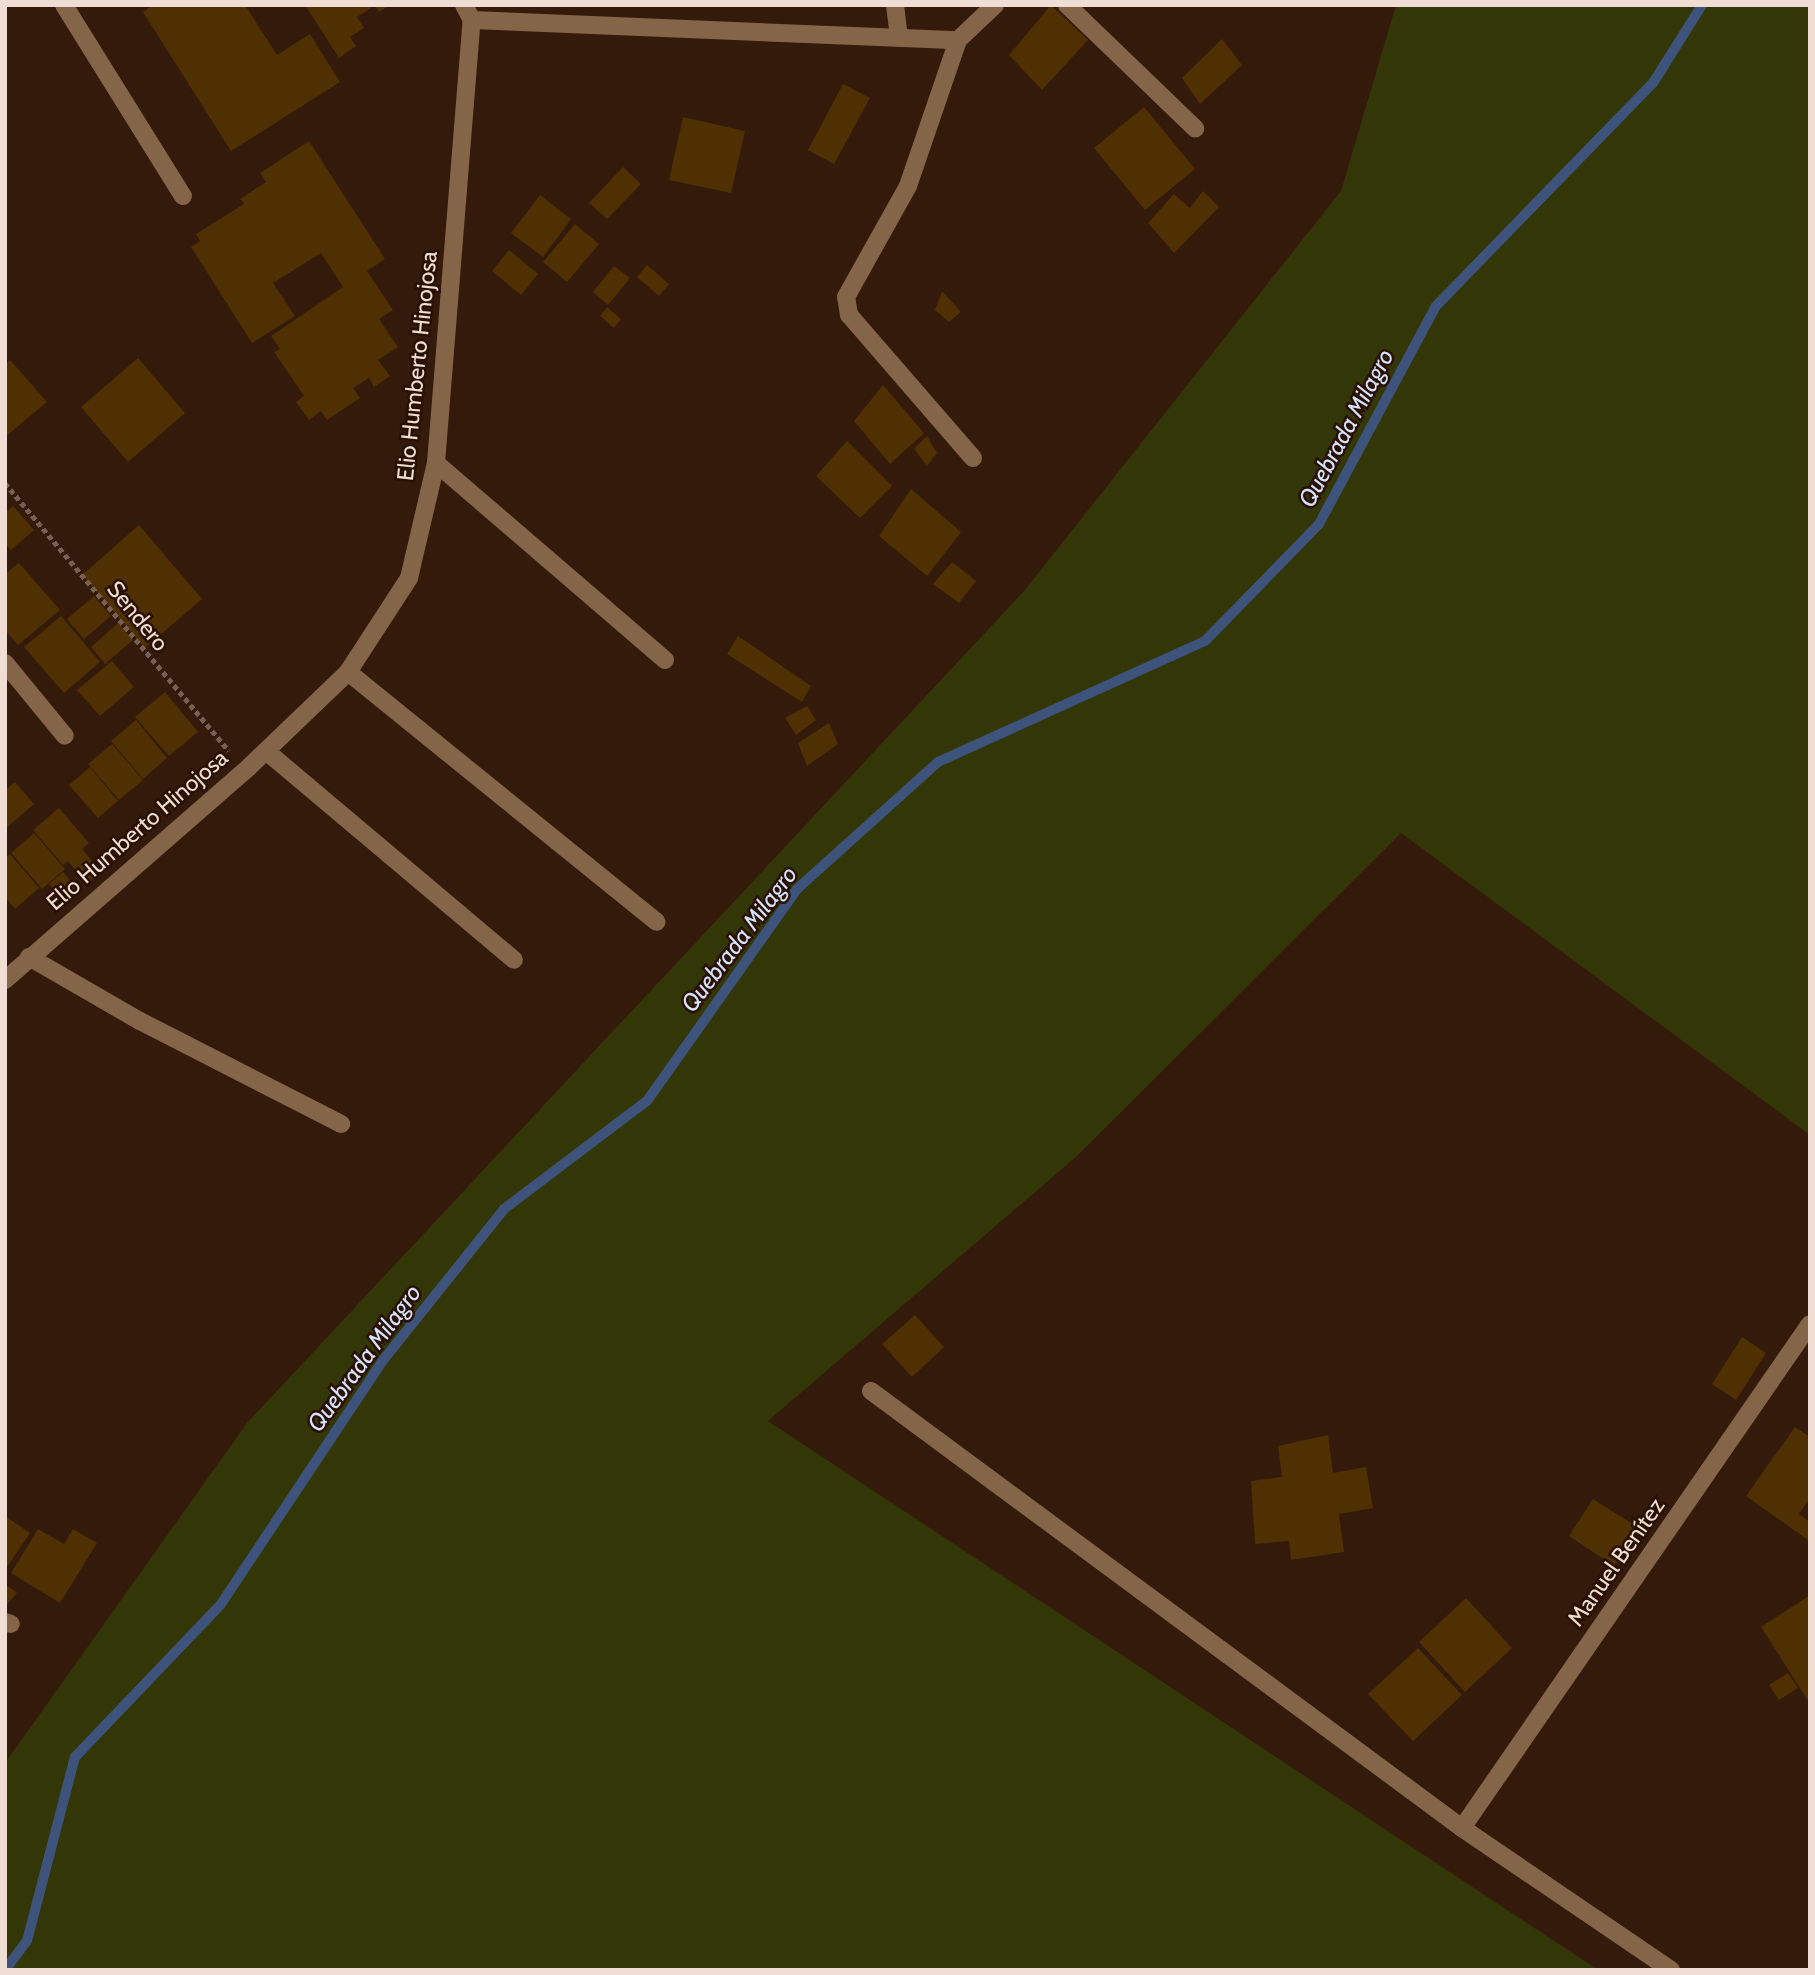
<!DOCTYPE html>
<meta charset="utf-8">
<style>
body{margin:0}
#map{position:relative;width:1815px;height:1975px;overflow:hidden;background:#341a0a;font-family:Cabin,sans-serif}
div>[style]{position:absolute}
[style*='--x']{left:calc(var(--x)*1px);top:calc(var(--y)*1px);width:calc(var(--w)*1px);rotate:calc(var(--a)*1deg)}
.green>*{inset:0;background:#333607}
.stream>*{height:10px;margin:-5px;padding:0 5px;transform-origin:5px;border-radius:5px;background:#3e537b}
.building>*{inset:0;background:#4e3002}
.path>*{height:4.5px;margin-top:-2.25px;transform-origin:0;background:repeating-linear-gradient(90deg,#776052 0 5px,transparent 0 8.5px)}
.minor>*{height:18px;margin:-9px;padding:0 9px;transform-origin:9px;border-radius:9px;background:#846547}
span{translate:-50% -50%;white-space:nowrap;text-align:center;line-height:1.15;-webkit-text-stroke:5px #291002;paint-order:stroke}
.street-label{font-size:23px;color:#f0ddd3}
.water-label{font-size:24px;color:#d4e3fe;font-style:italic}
.frame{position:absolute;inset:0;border:7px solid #f0ddd3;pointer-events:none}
</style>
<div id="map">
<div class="green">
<i style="clip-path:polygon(1396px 5px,1810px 5px,1810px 1135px,1401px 833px,1076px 1157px,768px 1421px,1598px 1970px,5px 1970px,5px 1763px,247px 1423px,1024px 591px,1341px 191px)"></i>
</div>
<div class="stream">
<i style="--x:5;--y:1970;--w:36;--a:-53"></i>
<i style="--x:27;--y:1941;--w:190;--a:-75.4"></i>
<i style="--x:75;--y:1757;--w:211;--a:-46.3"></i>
<i style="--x:221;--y:1604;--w:294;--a:-56.4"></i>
<i style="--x:384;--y:1359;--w:192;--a:-51.3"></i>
<i style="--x:504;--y:1209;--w:179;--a:-37.1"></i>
<i style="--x:647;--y:1101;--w:260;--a:-54.7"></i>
<i style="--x:797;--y:889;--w:190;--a:-42"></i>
<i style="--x:938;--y:762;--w:293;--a:-24.4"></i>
<i style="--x:1205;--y:641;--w:163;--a:-45.7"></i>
<i style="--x:1319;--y:524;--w:247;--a:-61.8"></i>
<i style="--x:1436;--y:306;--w:311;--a:-45.8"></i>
<i style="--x:1653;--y:83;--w:92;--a:-57.9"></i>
</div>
<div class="building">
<i style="clip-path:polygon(152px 5px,245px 5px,277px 55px,310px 34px,340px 82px,231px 151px,143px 12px)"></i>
<i style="clip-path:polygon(305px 5px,390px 5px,379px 12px,375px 5px,357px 17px,364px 28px,350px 37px,356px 46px,339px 58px)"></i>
<i style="clip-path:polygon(1051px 5px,1088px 40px,1042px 90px,1009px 55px)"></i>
<i style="clip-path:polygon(1222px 39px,1242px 65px,1200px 104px,1182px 78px)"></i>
<i style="clip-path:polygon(843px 84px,870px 98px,834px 164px,808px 150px)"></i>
<i style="clip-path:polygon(1144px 107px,1195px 169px,1145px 210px,1094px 148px)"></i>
<i style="clip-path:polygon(683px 117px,745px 131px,731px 193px,669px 180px)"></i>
<i style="clip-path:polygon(309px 141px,385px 259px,367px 271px,393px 310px,379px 319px,398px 347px,378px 360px,390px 376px,374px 387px,369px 378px,353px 388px,360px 398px,327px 420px,321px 411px,309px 420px,296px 402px,304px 396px,274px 352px,280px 349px,271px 336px,343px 287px,321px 253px,273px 283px,295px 316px,252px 343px,191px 247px,200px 241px,196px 234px,244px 204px,240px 199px,266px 182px,260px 173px)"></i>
<i style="clip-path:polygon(623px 167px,641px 184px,607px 219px,589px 203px)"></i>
<i style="clip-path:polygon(1203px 191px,1219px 207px,1174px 253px,1148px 223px,1174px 194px,1190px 208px)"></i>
<i style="clip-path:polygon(540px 195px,571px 219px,543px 257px,511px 233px)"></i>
<i style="clip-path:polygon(575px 224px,599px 244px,567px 282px,543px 262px)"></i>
<i style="clip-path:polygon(509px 250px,538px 274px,521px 295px,492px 271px)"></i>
<i style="clip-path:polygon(647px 265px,669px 284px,659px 296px,637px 277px)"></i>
<i style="clip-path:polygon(614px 266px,630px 278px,608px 305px,593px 292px)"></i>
<i style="clip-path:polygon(942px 291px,961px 312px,949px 322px,935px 310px)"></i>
<i style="clip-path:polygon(607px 307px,621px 319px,614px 328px,600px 316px)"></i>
<i style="clip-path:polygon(138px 358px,185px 413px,128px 462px,81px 407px)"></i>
<i style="clip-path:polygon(10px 360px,47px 402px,5px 437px,5px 364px)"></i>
<i style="clip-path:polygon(883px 385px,924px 433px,890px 464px,854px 421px)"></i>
<i style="clip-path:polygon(927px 436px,937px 453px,927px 466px,914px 449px)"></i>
<i style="clip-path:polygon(847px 441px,892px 486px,860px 518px,816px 476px)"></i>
<i style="clip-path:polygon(911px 489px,961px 532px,927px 576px,879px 536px)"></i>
<i style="clip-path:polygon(13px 506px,34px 530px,11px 550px,5px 543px,5px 513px)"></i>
<i style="clip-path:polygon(139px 525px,202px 599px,145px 648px,82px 575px)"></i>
<i style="clip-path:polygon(952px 562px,976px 581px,959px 603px,933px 584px)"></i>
<i style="clip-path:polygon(19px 563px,60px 610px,18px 645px,5px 630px,5px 574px)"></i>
<i style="clip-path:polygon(94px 596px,111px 616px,84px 639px,67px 619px)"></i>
<i style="clip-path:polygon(61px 616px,100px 662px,64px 693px,24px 647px)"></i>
<i style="clip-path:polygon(118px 623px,133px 640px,105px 664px,91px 647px)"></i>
<i style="clip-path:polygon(738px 636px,811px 686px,802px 702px,727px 654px)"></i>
<i style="clip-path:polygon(112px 661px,134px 687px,100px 716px,77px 690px)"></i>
<i style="clip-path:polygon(165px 692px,198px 732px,169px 756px,135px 717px)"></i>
<i style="clip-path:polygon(807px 706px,816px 720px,796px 735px,785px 718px)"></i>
<i style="clip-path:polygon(136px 720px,167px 758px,143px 779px,111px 741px)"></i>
<i style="clip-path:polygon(829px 723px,838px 744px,807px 766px,798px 743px)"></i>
<i style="clip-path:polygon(112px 744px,143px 780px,119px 800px,88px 764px)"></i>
<i style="clip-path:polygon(90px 767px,118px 801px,98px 818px,69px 785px)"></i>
<i style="clip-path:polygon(15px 782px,34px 804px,5px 829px,5px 790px)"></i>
<i style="clip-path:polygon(59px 808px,89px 843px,82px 849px,101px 872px,87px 884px,68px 861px,63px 865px,33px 830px)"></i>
<i style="clip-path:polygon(34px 833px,65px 869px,42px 889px,11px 853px)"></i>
<i style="clip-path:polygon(10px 854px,39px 888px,15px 909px,5px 897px,5px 858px)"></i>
<i style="clip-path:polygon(63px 872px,78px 890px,65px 903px,49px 884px)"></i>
<i style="clip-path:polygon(915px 1315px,944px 1347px,912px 1377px,882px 1344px)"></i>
<i style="clip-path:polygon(1742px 1337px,1766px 1353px,1736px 1400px,1712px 1384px)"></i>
<i style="clip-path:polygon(1795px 1427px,1810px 1437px,1810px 1498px,1799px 1514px,1810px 1522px,1808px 1540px,1746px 1496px)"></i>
<i style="clip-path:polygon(1328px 1435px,1333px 1473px,1366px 1467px,1373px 1508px,1339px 1514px,1344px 1552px,1291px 1560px,1289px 1541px,1255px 1544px,1251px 1481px,1282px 1477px,1278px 1446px)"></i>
<i style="clip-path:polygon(1593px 1499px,1639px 1528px,1614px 1566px,1569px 1536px)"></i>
<i style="clip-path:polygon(5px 1516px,30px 1533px,5px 1570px)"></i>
<i style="clip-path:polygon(38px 1529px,64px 1544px,73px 1529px,97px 1543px,60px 1603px,11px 1573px)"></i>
<i style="clip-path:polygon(5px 1584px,17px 1593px,5px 1607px)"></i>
<i style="clip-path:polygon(1810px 1595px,1810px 1704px,1761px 1627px)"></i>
<i style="clip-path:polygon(1466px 1598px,1512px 1648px,1465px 1692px,1419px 1642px)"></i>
<i style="clip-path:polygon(1418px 1648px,1462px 1695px,1413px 1741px,1368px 1694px)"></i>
<i style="clip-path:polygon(1788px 1673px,1798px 1688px,1779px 1700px,1769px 1685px)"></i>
</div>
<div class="path">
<i style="--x:5;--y:483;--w:349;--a:50.1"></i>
</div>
<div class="minor">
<i style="--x:64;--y:5;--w:225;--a:58.1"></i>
<i style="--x:895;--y:5;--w:33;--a:83"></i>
<i style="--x:1067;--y:5;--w:178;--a:43.9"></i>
<i style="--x:472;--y:20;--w:486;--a:2.4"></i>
<i style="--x:973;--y:458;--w:189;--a:-130.9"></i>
<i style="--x:849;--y:315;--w:18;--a:-99"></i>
<i style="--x:846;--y:297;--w:127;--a:-60.8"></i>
<i style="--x:908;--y:186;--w:154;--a:-71.1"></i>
<i style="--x:958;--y:40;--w:51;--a:-43.4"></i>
<i style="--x:436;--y:463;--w:302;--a:40.7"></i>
<i style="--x:5;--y:663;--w:94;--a:50.6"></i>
<i style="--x:348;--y:672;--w:397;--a:39"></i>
<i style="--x:266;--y:751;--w:324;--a:40.1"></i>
<i style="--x:29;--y:957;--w:128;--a:30"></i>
<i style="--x:140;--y:1021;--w:226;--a:27.1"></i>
<i style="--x:5;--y:980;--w:324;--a:-41.1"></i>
<i style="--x:249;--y:767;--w:137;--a:-43.8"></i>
<i style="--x:348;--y:672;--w:112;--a:-57"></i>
<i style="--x:409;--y:578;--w:118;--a:-76.8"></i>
<i style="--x:436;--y:463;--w:444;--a:-85.4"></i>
<i style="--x:472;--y:20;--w:17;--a:-118"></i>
<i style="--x:871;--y:1391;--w:735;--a:36.48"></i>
<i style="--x:1462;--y:1828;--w:253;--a:34.2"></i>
<i style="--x:5;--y:1622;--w:6;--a:18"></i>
<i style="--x:1462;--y:1828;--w:612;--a:-55.38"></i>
</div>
<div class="street-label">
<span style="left:417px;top:366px;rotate:-84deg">Elio Humberto Hinojosa</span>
<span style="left:138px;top:616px;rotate:51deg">Sendero</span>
<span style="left:137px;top:830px;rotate:-41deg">Elio Humberto Hinojosa</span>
<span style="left:1616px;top:1562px;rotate:-55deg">Manuel Benítez</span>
</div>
<div class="water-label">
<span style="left:1346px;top:428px;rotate:-62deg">Quebrada Milagro</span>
<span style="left:739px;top:939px;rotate:-53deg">Quebrada Milagro</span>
<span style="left:364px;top:1358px;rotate:-54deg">Quebrada Milagro</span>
</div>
<div class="frame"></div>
</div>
